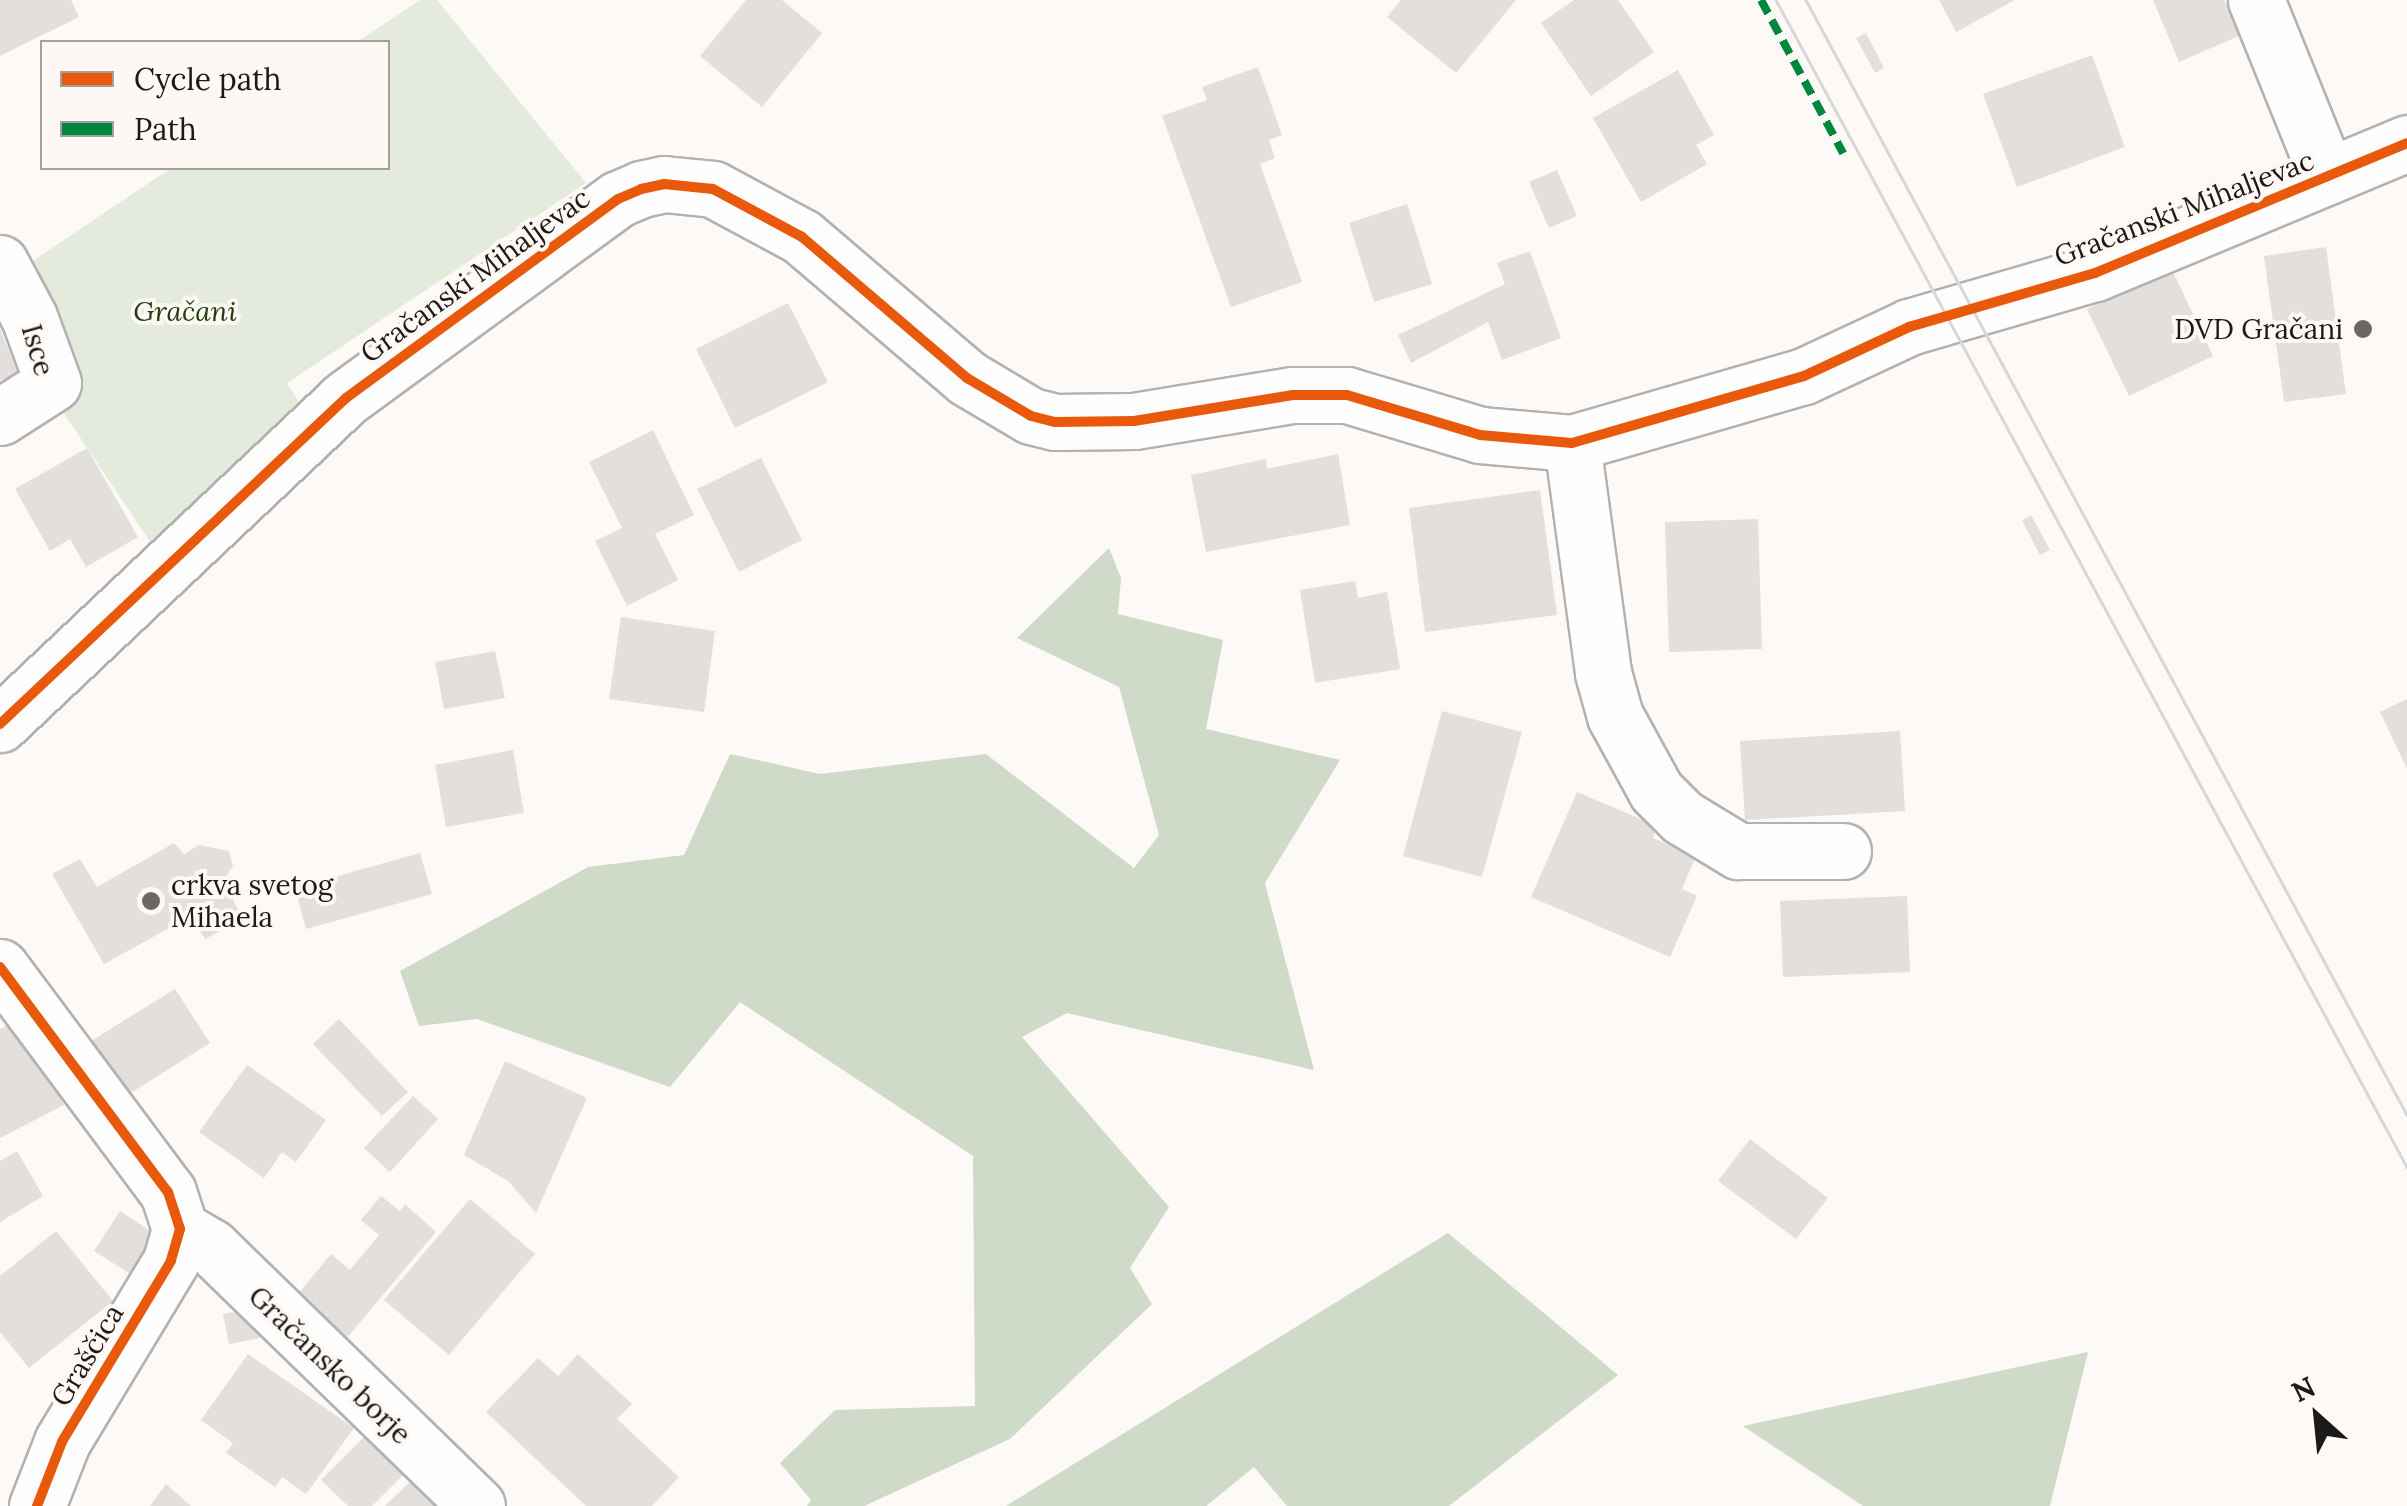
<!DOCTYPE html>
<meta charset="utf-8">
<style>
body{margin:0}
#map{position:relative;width:2407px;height:1506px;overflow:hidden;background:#fcf9f6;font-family:Lora,serif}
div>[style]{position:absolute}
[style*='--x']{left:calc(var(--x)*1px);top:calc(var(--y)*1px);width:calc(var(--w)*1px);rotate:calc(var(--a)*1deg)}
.green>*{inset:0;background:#e4ebdd}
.forest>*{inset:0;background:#d0dac8}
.building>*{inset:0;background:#e2dfdd}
.roads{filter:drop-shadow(2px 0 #b4b2b0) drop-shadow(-2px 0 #b4b2b0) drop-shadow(0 2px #b4b2b0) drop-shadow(0 -2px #b4b2b0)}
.minor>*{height:55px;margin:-27.5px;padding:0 27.5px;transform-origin:27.5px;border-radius:27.5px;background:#fffefe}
.tertiary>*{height:55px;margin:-27.5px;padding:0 27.5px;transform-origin:27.5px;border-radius:27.5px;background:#fffefe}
.tram>*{height:2.5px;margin:-1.25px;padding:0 1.25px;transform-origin:1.25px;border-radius:1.25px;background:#d8d7d7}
.quiet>*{height:8px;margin-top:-4px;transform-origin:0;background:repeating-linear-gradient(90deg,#00873e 0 15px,transparent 0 23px)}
.cycleway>*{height:10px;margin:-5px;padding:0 5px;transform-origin:5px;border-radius:5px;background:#e8590c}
.dots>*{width:28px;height:28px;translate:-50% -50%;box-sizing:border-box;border:5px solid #fef8f4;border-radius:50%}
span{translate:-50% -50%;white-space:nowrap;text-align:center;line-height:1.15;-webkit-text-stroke:8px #fef8f4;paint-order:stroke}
.street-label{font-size:28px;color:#1c1a18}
.park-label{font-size:28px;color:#223f13;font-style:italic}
.poi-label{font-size:28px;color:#1c1a18}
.right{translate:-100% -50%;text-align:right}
.left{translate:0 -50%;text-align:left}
.legend{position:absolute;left:40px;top:40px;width:350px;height:130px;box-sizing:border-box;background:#fef8f4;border:2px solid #a49f9c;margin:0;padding:12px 18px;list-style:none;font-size:30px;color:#1c1a18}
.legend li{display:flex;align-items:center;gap:20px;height:50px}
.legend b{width:50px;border:2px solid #a49f9c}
.north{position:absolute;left:2267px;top:1366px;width:100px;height:100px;-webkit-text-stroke:8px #fef8f4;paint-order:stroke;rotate:333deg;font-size:28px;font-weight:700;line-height:40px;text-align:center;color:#1c1a18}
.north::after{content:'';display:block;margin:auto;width:35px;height:45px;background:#1c1a18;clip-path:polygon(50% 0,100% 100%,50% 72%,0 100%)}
</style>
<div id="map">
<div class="green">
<i style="clip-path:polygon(420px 0,437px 0,586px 183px,287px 383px,305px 412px,159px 555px,55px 400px,82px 382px,19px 270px,171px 168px,388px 168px,388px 42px,357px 42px)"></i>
</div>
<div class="forest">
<i style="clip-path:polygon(1109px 548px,1121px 578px,1118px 614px,1223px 640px,1206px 729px,1340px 760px,1265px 883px,1314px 1070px,1067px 1013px,1022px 1037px,1169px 1207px,1130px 1268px,1152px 1304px,1010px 1439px,864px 1506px,807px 1506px,811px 1500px,780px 1463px,835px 1410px,975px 1406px,973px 1156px,740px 1002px,670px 1087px,477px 1019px,419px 1026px,400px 971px,588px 867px,684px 855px,730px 754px,820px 774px,986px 754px,1134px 868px,1159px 835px,1119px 687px,1017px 638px)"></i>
<i style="clip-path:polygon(1448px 1233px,1618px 1375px,1449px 1506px,1287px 1506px,1254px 1467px,1206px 1506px,1006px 1506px)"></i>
<i style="clip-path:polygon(2088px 1352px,2050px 1506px,1863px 1506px,1743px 1426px)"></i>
</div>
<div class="building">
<i style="clip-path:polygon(0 0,71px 0,79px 17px,0 56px)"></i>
<i style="clip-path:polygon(746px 0,782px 0,822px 33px,762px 107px,700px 56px)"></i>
<i style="clip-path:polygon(1401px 0,1516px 0,1456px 73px,1387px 17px)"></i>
<i style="clip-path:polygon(1574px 0,1618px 0,1654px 52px,1591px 96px,1541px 23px)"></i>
<i style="clip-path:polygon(1939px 0,2015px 0,1956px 32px)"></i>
<i style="clip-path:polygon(2153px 0,2224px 0,2239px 36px,2179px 62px)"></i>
<i style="clip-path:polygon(1866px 33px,1884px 68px,1875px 73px,1856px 38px)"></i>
<i style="clip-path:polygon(2092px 55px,2125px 147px,2017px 187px,1983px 94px)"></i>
<i style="clip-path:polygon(1258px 67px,1282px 135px,1269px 140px,1275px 158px,1260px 164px,1302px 282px,1231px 307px,1162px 116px,1207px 100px,1202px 87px)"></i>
<i style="clip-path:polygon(1678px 70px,1714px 135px,1696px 145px,1707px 164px,1641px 202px,1593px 118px)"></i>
<i style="clip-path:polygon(1557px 170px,1577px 216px,1549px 228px,1529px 182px)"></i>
<i style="clip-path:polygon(1407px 204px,1432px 284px,1374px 302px,1349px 223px)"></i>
<i style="clip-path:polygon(2326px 247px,2346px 394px,2284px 402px,2264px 256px)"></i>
<i style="clip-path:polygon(1530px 251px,1561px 338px,1502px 360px,1488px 322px,1411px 363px,1398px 335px,1505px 284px,1497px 263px)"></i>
<i style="clip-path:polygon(2171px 268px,2213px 356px,2129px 396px,2087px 309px)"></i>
<i style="clip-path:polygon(788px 303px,828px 382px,735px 428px,696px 349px)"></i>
<i style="clip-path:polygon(0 328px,18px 374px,0 380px)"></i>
<i style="clip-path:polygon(653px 430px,694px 515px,655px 534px,678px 580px,627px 606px,595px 541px,622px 528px,589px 462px)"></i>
<i style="clip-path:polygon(87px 448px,138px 537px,86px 567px,70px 539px,50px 551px,15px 489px)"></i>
<i style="clip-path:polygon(1338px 454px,1350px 525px,1206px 552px,1191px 475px,1266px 459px,1267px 469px)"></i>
<i style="clip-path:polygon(761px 458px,802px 540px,739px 572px,697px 489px)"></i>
<i style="clip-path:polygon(1540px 490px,1557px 615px,1425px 632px,1409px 508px)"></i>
<i style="clip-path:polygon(2031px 515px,2050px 550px,2040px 555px,2022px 520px)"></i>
<i style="clip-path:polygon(1758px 519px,1762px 649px,1669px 652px,1665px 522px)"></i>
<i style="clip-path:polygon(1355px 581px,1358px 598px,1387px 592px,1400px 669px,1315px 683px,1300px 590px)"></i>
<i style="clip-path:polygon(621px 617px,715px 631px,704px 712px,609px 699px)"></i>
<i style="clip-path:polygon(495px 651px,505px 698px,444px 709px,435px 662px)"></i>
<i style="clip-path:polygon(2407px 699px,2407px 769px,2380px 712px)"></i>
<i style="clip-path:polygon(1442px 711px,1522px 732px,1482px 877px,1403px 856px)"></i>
<i style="clip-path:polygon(1900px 731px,1905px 811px,1745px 820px,1740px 741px)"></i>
<i style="clip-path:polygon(513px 750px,524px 813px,446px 827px,435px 765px)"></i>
<i style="clip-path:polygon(1577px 792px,1657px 826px,1653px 838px,1696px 856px,1682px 889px,1697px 896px,1670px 957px,1531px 897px)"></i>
<i style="clip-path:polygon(174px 843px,184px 854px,199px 845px,229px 851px,233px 866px,223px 881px,243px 919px,205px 939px,191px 916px,104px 964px,52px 874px,80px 859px,97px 887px)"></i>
<i style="clip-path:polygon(420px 853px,432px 894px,306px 929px,295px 888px)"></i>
<i style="clip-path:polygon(1907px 896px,1910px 972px,1783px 977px,1780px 901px)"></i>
<i style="clip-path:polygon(175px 989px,210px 1043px,126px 1096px,91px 1041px)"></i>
<i style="clip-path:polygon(19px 1019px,64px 1105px,0 1138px,0 1029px)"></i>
<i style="clip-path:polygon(339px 1019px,408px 1092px,382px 1116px,313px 1044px)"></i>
<i style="clip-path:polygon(505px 1061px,587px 1098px,536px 1213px,508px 1181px,464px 1155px)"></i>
<i style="clip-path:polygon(247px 1065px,326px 1120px,296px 1162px,282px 1152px,264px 1178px,199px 1132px)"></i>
<i style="clip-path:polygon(413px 1096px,438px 1119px,390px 1172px,364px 1148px)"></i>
<i style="clip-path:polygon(1750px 1139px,1828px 1198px,1796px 1239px,1718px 1181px)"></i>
<i style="clip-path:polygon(17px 1151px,43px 1196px,0 1222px,0 1161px)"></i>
<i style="clip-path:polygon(381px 1196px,400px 1211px,405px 1204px,436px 1232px,340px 1346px,312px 1324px,322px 1314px,298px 1294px,331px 1254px,350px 1270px,379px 1235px,361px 1220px)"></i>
<i style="clip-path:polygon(470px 1199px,535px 1254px,449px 1355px,384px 1300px)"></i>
<i style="clip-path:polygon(120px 1211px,166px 1241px,140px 1280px,94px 1251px)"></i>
<i style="clip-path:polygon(56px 1231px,113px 1301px,29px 1368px,0 1332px,0 1276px)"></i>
<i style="clip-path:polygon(255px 1308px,260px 1338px,229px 1344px,223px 1314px)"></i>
<i style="clip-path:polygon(248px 1354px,354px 1428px,306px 1494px,282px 1477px,275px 1487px,226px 1453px,233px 1443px,201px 1420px)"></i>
<i style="clip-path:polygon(578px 1354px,632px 1404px,617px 1419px,679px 1477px,652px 1506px,586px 1506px,486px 1412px,538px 1358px,558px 1376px)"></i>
<i style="clip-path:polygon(371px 1430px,410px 1468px,372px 1506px,348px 1506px,321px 1480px)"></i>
<i style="clip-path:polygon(419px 1473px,451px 1506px,385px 1506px)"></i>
<i style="clip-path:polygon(166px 1484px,191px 1506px,150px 1506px)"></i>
</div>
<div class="roads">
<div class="minor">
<i style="--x:2256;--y:0;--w:190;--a:68"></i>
<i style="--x:0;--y:263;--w:61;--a:61.8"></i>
<i style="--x:29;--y:317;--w:70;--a:70"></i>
<i style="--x:53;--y:383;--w:63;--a:147.3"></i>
<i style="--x:1572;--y:443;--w:232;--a:82.3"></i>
<i style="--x:1603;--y:673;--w:45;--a:74.4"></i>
<i style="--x:1615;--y:716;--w:85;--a:61.3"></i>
<i style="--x:1656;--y:791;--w:37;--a:45"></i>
<i style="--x:1682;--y:817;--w:66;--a:31.3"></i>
<i style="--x:1738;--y:851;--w:105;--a:0"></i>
<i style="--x:0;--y:724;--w:475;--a:-43.3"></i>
<i style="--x:346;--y:398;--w:337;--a:-36.2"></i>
<i style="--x:618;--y:199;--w:25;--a:-23"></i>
<i style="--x:641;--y:189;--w:24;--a:-12"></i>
<i style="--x:664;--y:184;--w:49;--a:5.8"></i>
<i style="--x:713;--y:189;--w:101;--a:28.3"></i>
<i style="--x:802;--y:237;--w:217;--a:40.5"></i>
<i style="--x:967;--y:378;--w:74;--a:30.7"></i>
<i style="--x:1031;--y:416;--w:25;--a:14"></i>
<i style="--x:1055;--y:422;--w:79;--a:-0.7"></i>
<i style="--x:1134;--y:421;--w:161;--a:-9.3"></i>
<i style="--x:1293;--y:395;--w:54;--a:0"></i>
<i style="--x:1347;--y:395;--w:139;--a:16.7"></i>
<i style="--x:1480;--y:435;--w:92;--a:5"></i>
<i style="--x:1572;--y:443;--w:241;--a:-16.1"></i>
<i style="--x:1804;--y:376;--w:116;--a:-25"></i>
<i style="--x:1909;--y:327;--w:194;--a:-16.2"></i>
<i style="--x:2095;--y:273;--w:338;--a:-22.6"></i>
<i style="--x:180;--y:1229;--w:36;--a:30"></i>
<i style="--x:211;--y:1247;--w:371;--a:44.2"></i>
</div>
<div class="tertiary">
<i style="--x:0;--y:967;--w:281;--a:53.3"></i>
<i style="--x:168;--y:1192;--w:39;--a:72"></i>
<i style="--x:180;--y:1229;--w:33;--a:106"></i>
<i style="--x:171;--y:1261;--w:211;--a:121.1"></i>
<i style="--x:62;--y:1442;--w:69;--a:111.3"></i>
</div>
</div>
<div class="tram">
<i style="--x:1776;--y:0;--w:1327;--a:61.6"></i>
<i style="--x:1806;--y:0;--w:1267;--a:61.67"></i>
</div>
<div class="quiet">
<i style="--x:1761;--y:0;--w:174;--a:61.8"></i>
</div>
<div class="cycleway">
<i style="--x:0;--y:724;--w:475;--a:-43.3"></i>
<i style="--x:346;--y:398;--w:337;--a:-36.2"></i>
<i style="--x:618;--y:199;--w:25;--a:-23"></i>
<i style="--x:641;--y:189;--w:24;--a:-12"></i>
<i style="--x:664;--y:184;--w:49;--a:5.8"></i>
<i style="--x:713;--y:189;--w:101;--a:28.3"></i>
<i style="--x:802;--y:237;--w:217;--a:40.5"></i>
<i style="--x:967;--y:378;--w:74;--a:30.7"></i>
<i style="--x:1031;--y:416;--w:25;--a:14"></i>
<i style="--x:1055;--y:422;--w:79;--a:-0.7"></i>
<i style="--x:1134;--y:421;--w:161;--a:-9.3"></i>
<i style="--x:1293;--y:395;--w:54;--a:0"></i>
<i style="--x:1347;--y:395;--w:139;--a:16.7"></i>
<i style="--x:1480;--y:435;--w:92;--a:5"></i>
<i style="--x:1572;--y:443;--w:241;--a:-16.1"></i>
<i style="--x:1804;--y:376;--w:116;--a:-25"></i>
<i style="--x:1909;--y:327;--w:194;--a:-16.2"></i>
<i style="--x:2095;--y:273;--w:338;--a:-22.6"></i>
<i style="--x:0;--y:967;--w:281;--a:53.3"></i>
<i style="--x:168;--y:1192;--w:39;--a:72"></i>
<i style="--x:180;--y:1229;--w:33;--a:106"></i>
<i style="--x:171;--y:1261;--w:211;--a:121.1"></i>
<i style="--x:62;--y:1442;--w:69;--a:111.3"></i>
</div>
<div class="dots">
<i style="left:2363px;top:329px;background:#6a6866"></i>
<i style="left:151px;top:901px;background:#6a6866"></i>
</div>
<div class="street-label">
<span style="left:2184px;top:208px;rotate:-21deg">Gračanski Mihaljevac</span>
<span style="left:475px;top:275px;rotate:-36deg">Gračanski Mihaljevac</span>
<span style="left:38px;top:350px;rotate:74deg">Isce</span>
<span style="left:87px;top:1355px;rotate:-59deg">Graščica</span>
<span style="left:330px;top:1365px;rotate:44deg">Gračansko borje</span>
</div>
<div class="park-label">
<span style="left:185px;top:311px">Gračani</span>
</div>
<div class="poi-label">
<span class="right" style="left:2343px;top:329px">DVD Gračani</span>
<span class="left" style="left:171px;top:901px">crkva svetog<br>Mihaela</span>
</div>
<ul class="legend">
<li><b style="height:12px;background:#e8590c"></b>Cycle path</li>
<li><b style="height:12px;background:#00873e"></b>Path</li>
</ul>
<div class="north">N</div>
</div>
